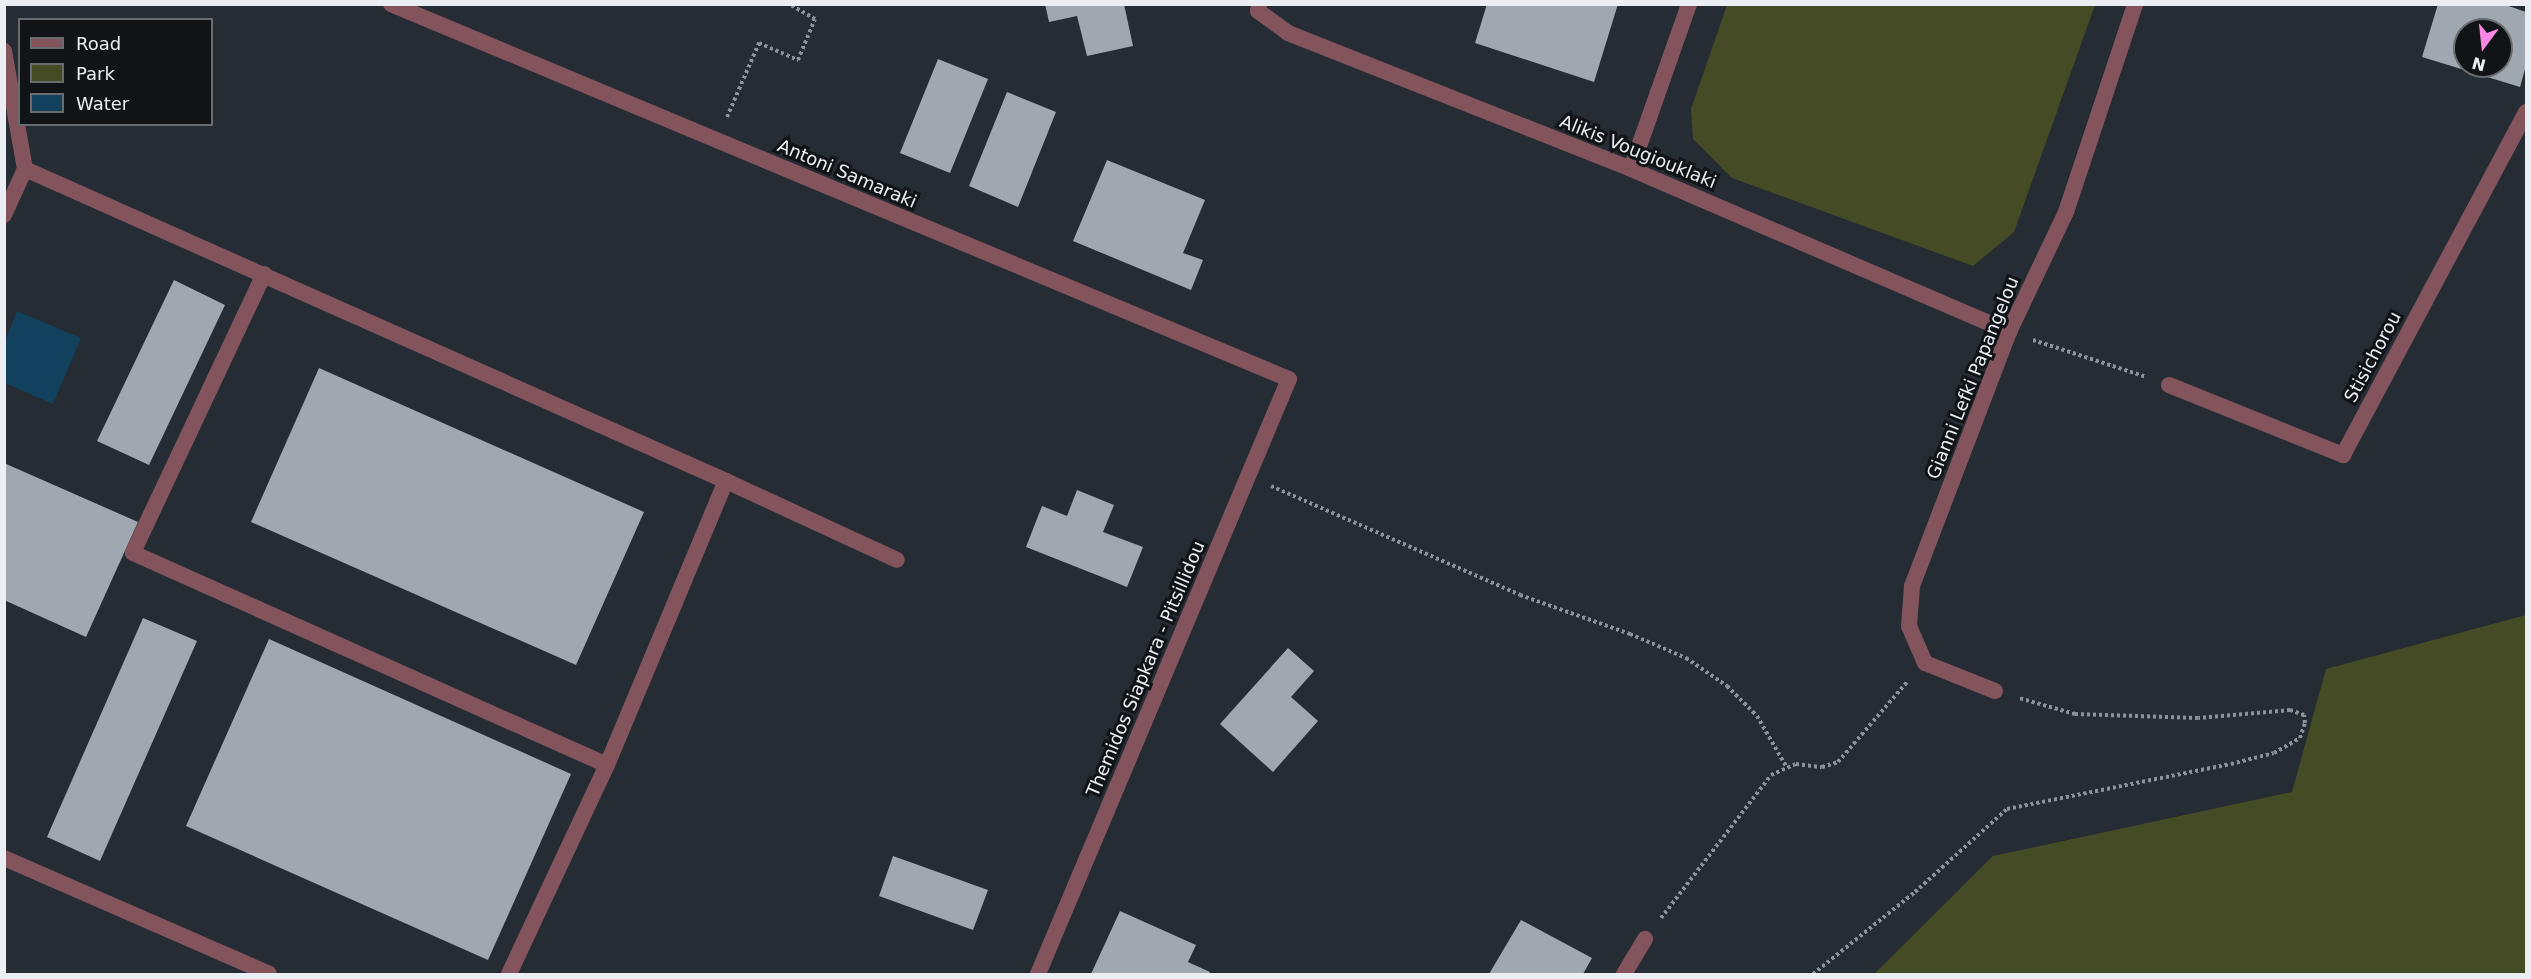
<!DOCTYPE html>
<style>
body{margin:0}
#map{position:relative;width:2531px;height:979px;overflow:hidden;background:#252c33;font-family:"DejaVu Sans",sans-serif}
div>[style]{position:absolute}
[style*='--x']{left:calc(var(--x)*1px);top:calc(var(--y)*1px);width:calc(var(--w)*1px);rotate:calc(var(--a)*1deg)}
.green>*{inset:0;background:#454b25}
.water>*{inset:0;background:#12415d}
.building>*{inset:0;background:#9fa7b0}
.path>*{height:4px;margin-top:-2px;transform-origin:0;background:repeating-linear-gradient(90deg,#8d9298 0 3px,transparent 0 6px)}
.service>*{height:16px;margin:-8px;padding:0 8px;transform-origin:8px;border-radius:8px;background:#84545d}
.minor>*{height:16px;margin:-8px;padding:0 8px;transform-origin:8px;border-radius:8px;background:#84545d}
span{translate:-50% -50%;white-space:nowrap;text-align:center;line-height:1.15;-webkit-text-stroke:6px #111417;paint-order:stroke}
.street-label{font-size:18px;color:#ebeff4}
.frame{position:absolute;inset:0;border:6px solid #ebeff4;pointer-events:none}
.legend{position:absolute;left:18px;top:18px;width:195px;height:108px;box-sizing:border-box;background:#111417;border:2px solid #686c6f;margin:0;padding:8px 10px;list-style:none;font-size:18px;color:#ebeff4}
.legend li{display:flex;align-items:center;gap:12px;height:30px}
.legend b{width:30px;border:2px solid #686c6f}
.north{position:absolute;left:2453px;top:18px;width:60px;height:60px;box-sizing:border-box;background:#111417;border:2px solid #686c6f;border-radius:50%;rotate:195deg;font-size:16px;font-weight:700;line-height:24px;text-align:center;color:#ebeff4}
.north::after{content:'';display:block;margin:auto;width:21px;height:27px;background:#fc86e3;clip-path:polygon(50% 0,100% 100%,50% 72%,0 100%)}
</style>
<div id="map">
<div class="green">
<i style="clip-path:polygon(1727px 5px,1728px 4px,2095px 5px,2014px 232px,1973px 266px,1732px 178px,1693px 139px,1691px 109px)"></i>
<i style="clip-path:polygon(2526px 615px,2526px 974px,1874px 974px,1993px 856px,2292px 792px,2326px 669px)"></i>
</div>
<div class="water">
<i style="clip-path:polygon(17px 311px,81px 338px,53px 404px,5px 383px,5px 341px)"></i>
</div>
<div class="building">
<i style="clip-path:polygon(1045px 4px,1124px 4px,1133px 46px,1087px 56px,1077px 16px,1049px 22px)"></i>
<i style="clip-path:polygon(1487px 4px,1618px 4px,1594px 82px,1475px 43px)"></i>
<i style="clip-path:polygon(evenodd,2438px 4px,2503px 4px,2526px 12px,2526px 66px,2520px 87px,2422px 57px,2438px 4px,2465px 30px,2501px 30px,2501px 66px,2465px 66px,2465px 30px)"></i>
<i style="clip-path:polygon(938px 59px,988px 79px,950px 173px,900px 153px)"></i>
<i style="clip-path:polygon(1007px 92px,1056px 112px,1018px 207px,969px 186px)"></i>
<i style="clip-path:polygon(1107px 160px,1205px 200px,1183px 253px,1203px 260px,1191px 290px,1073px 241px)"></i>
<i style="clip-path:polygon(174px 280px,225px 305px,149px 465px,97px 441px)"></i>
<i style="clip-path:polygon(319px 368px,644px 512px,576px 665px,251px 522px)"></i>
<i style="clip-path:polygon(4px 463px,138px 522px,86px 637px,4px 600px)"></i>
<i style="clip-path:polygon(1077px 490px,1114px 505px,1103px 532px,1143px 547px,1127px 587px,1026px 547px,1042px 506px,1067px 516px)"></i>
<i style="clip-path:polygon(143px 618px,197px 641px,100px 861px,47px 837px)"></i>
<i style="clip-path:polygon(269px 639px,571px 774px,488px 960px,186px 826px)"></i>
<i style="clip-path:polygon(1288px 648px,1314px 671px,1291px 697px,1318px 721px,1273px 772px,1220px 724px)"></i>
<i style="clip-path:polygon(893px 856px,988px 890px,973px 930px,879px 896px)"></i>
<i style="clip-path:polygon(1120px 911px,1196px 945px,1188px 962px,1210px 972px,1209px 974px,1091px 974px)"></i>
<i style="clip-path:polygon(1521px 920px,1592px 958px,1583px 974px,1489px 974px)"></i>
</div>
<div class="path">
<i style="--x:727;--y:117;--w:81;--a:-66.6"></i>
<i style="--x:759;--y:43;--w:43;--a:23.6"></i>
<i style="--x:798;--y:60;--w:44;--a:-67.5"></i>
<i style="--x:815;--y:19;--w:30;--a:-150"></i>
<i style="--x:2033;--y:340;--w:119;--a:18.1"></i>
<i style="--x:1271;--y:486;--w:272;--a:23.6"></i>
<i style="--x:1520;--y:595;--w:117;--a:19.5"></i>
<i style="--x:1630;--y:634;--w:61;--a:23.2"></i>
<i style="--x:1686;--y:658;--w:50;--a:34.3"></i>
<i style="--x:1727;--y:686;--w:42;--a:45"></i>
<i style="--x:1757;--y:716;--w:58;--a:59.9"></i>
<i style="--x:1661;--y:918;--w:180;--a:-52.4"></i>
<i style="--x:1771;--y:775;--w:27;--a:-24"></i>
<i style="--x:1796;--y:764;--w:26;--a:7"></i>
<i style="--x:1822;--y:767;--w:17;--a:-17"></i>
<i style="--x:1838;--y:762;--w:107;--a:-49.2"></i>
<i style="--x:1813;--y:974;--w:131;--a:-38.8"></i>
<i style="--x:1915;--y:892;--w:124;--a:-42.1"></i>
<i style="--x:2007;--y:809;--w:228;--a:-11.4"></i>
<i style="--x:2231;--y:764;--w:44;--a:-14.3"></i>
<i style="--x:2274;--y:753;--w:30;--a:-30"></i>
<i style="--x:2300;--y:738;--w:16;--a:-72"></i>
<i style="--x:2305;--y:723;--w:8;--a:-97"></i>
<i style="--x:2304;--y:715;--w:15;--a:-160"></i>
<i style="--x:2290;--y:710;--w:92;--a:175"></i>
<i style="--x:2198;--y:718;--w:123;--a:-178.1"></i>
<i style="--x:2075;--y:714;--w:58;--a:-164.1"></i>
</div>
<div class="service">
<i style="--x:4;--y:51;--w:120;--a:79.9"></i>
<i style="--x:25;--y:169;--w:767;--a:23.99"></i>
<i style="--x:726;--y:481;--w:188;--a:24.8"></i>
<i style="--x:4;--y:215;--w:51;--a:-65.5"></i>
<i style="--x:264;--y:274;--w:308;--a:115.2"></i>
<i style="--x:133;--y:553;--w:519;--a:24.1"></i>
<i style="--x:4;--y:858;--w:289;--a:23.6"></i>
<i style="--x:509;--y:974;--w:231;--a:-64.9"></i>
<i style="--x:607;--y:765;--w:308;--a:-67.3"></i>
</div>
<div class="minor">
<i style="--x:391;--y:4;--w:973;--a:22.67"></i>
<i style="--x:1289;--y:379;--w:646;--a:112.87"></i>
<i style="--x:1259;--y:4;--w:7;--a:98"></i>
<i style="--x:1258;--y:11;--w:37;--a:36"></i>
<i style="--x:1288;--y:33;--w:369;--a:21.6"></i>
<i style="--x:1631;--y:169;--w:412;--a:23.3"></i>
<i style="--x:1631;--y:169;--w:175;--a:-70.6"></i>
<i style="--x:2169;--y:385;--w:188;--a:21.9"></i>
<i style="--x:2343;--y:455;--w:389;--a:-61.9"></i>
<i style="--x:1995;--y:691;--w:75;--a:-158.2"></i>
<i style="--x:1925;--y:663;--w:40;--a:-113.4"></i>
<i style="--x:1909;--y:626;--w:40;--a:-85.7"></i>
<i style="--x:1912;--y:586;--w:272;--a:-69.1"></i>
<i style="--x:2009;--y:332;--w:133;--a:-64.6"></i>
<i style="--x:2066;--y:212;--w:219;--a:-71.6"></i>
<i style="--x:1624;--y:974;--w:41;--a:-59"></i>
</div>
<div class="street-label">
<span style="left:1638px;top:152px;rotate:22deg">Alikis Vougiouklaki</span>
<span style="left:847px;top:174px;rotate:23deg">Antoni Samaraki</span>
<span style="left:2373px;top:357px;rotate:-62deg">Stisichorou</span>
<span style="left:1973px;top:378px;rotate:-68deg">Gianni Lefki Papangelou</span>
<span style="left:1146px;top:669px;rotate:-67deg">Themidos Siapkara - Pitsillidou</span>
</div>
<div class="frame"></div>
<ul class="legend">
<li><b style="height:8px;background:#84545d"></b>Road</li>
<li><b style="height:16px;background:#454b25"></b>Park</li>
<li><b style="height:16px;background:#12415d"></b>Water</li>
</ul>
<div class="north">N</div>
</div>
